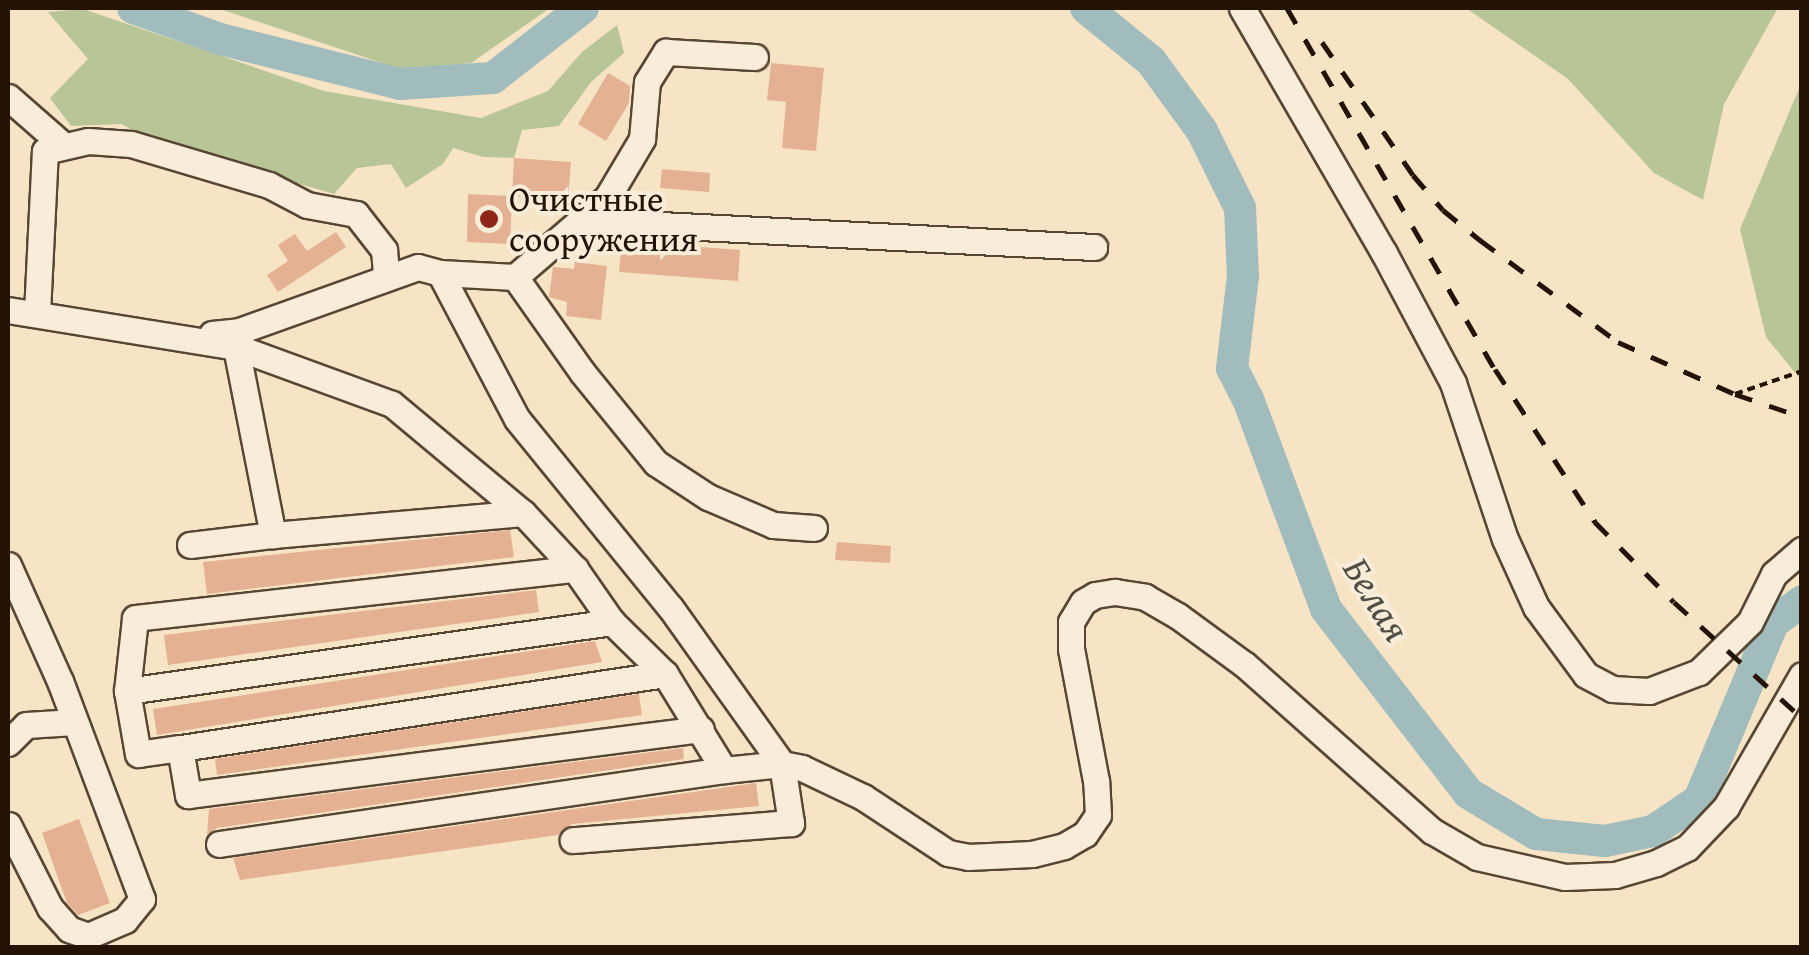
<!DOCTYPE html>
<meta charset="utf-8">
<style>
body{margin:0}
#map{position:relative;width:1809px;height:955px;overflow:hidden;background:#f6e4c5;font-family:"Gentium Book Plus",serif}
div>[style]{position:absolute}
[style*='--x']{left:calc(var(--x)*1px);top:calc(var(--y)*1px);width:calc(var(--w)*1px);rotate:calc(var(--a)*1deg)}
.green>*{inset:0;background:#b8c597}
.river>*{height:32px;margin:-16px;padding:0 16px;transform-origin:16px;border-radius:16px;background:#a0bcbd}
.building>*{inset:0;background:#e5b193}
.path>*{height:4px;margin-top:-2px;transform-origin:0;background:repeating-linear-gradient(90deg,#241204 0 8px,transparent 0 13px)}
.roads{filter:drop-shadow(2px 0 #584634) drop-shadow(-2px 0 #584634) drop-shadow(0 2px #584634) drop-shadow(0 -2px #584634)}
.minor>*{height:25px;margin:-12.5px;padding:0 12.5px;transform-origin:12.5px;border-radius:12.5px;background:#f9edd9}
.rail>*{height:5px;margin-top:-2.5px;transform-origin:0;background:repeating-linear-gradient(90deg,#241204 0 18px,transparent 0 36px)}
.dots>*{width:28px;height:28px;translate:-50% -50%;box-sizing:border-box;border:5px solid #f9edd9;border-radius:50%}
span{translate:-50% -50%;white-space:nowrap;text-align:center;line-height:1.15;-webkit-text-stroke:8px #f9edd9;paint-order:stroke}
.poi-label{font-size:35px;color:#241204}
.left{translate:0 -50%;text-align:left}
.water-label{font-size:38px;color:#4f4e45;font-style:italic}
.frame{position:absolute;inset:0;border:10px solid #241204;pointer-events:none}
</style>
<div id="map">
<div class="green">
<i style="clip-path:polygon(217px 8px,550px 8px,471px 63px,403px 70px)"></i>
<i style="clip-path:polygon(1466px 8px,1778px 8px,1724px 104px,1703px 200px,1654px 173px,1568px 79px)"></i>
<i style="clip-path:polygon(83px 9px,324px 91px,481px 118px,548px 91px,582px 52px,617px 25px,624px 53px,591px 82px,559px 126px,522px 130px,514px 158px,483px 157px,453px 148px,443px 164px,406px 188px,391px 164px,357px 168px,334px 194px,146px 139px,122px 124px,71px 126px,50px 98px,88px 59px,48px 12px)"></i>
<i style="clip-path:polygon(1801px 84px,1802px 380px,1801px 380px,1766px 337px,1740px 229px)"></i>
</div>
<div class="river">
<i style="--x:133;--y:8;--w:92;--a:19.6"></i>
<i style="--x:220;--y:39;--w:186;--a:14"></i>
<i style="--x:400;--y:84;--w:93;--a:-3.7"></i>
<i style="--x:493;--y:78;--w:114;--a:-37.9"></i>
<i style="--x:1086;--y:8;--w:84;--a:39.2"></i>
<i style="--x:1151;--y:61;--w:87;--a:53.9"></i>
<i style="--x:1202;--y:131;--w:86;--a:63.7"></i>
<i style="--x:1240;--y:208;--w:68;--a:87.5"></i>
<i style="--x:1243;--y:276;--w:93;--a:96.8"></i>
<i style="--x:1232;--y:368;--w:35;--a:63"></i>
<i style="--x:1248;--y:399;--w:224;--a:69.6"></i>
<i style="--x:1326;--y:609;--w:232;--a:52.3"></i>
<i style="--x:1468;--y:793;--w:79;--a:31.1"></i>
<i style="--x:1536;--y:834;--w:69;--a:5.8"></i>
<i style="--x:1605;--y:841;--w:49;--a:-11.8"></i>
<i style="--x:1653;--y:831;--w:55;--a:-34"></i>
<i style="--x:1699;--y:800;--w:192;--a:-67.3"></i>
<i style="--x:1773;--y:623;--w:36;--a:-37"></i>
</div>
<div class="building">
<i style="clip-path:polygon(771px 63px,824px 68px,816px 151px,782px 148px,786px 102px,767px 100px)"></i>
<i style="clip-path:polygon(608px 73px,630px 86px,629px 103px,606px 141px,578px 124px)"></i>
<i style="clip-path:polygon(514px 158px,571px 162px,568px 200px,512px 196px)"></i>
<i style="clip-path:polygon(662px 169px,710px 173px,709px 192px,660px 188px)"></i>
<i style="clip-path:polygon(468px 194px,512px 196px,510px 244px,467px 242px)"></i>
<i style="clip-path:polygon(336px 232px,346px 247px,278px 292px,267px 275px,288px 261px,278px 245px,295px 234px,307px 251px)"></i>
<i style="clip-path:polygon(622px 241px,740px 250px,738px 281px,619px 272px)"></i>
<i style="clip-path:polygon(575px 262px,607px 266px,601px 320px,566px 316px,567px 302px,549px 297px,553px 267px,574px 269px)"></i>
<i style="clip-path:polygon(510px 530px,514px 557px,207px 594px,203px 562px)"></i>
<i style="clip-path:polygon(837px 542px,891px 546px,890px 563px,835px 560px)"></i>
<i style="clip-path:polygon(536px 590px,539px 612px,168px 665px,164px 635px)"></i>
<i style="clip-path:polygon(595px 641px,602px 662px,157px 735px,153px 709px)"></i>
<i style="clip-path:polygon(639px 694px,642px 715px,217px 775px,215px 759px)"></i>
<i style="clip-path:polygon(683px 748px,684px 759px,217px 828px,207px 834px,209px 809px)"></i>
<i style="clip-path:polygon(756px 783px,759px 806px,572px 824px,558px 835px,240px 880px,233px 858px)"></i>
<i style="clip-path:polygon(79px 819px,110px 903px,78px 915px,67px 903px,42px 833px)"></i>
</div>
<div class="path">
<i style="--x:1735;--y:394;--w:71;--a:-18.9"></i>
</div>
<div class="roads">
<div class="minor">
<i style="--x:1242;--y:8;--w:283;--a:59.9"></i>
<i style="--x:1384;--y:253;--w:147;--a:62"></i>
<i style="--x:1453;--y:383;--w:164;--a:71.6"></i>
<i style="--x:1505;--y:539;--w:75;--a:65.5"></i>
<i style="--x:1536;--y:607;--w:84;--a:53.7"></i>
<i style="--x:1586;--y:675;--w:30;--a:28"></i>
<i style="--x:1612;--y:689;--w:37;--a:3"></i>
<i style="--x:1649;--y:691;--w:53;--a:-20.8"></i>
<i style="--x:1699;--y:672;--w:71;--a:-44.4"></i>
<i style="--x:1750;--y:622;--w:54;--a:-63.4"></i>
<i style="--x:1774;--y:574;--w:37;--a:-41"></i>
<i style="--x:8;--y:97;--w:74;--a:41.2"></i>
<i style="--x:582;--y:221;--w:513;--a:2.91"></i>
<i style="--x:440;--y:273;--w:165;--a:62.2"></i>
<i style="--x:517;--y:419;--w:242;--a:50.9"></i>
<i style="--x:670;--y:607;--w:193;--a:54.5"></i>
<i style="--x:782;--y:764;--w:60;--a:81.3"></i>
<i style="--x:791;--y:823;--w:219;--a:175.5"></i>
<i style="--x:515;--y:277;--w:116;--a:54.8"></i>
<i style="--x:582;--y:372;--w:117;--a:50.9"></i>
<i style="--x:656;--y:463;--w:62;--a:33.2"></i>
<i style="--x:708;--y:497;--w:71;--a:23.3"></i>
<i style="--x:773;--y:525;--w:41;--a:4.2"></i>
<i style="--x:8;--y:310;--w:231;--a:9.2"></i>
<i style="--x:236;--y:347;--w:166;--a:20.1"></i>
<i style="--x:392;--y:404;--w:170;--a:39.8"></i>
<i style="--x:523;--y:513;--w:76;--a:47.1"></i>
<i style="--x:575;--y:569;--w:65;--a:55.1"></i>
<i style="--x:612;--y:622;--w:74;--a:44.5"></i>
<i style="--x:665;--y:674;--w:113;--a:58.4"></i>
<i style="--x:724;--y:770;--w:58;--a:-5.9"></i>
<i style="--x:782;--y:764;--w:20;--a:11"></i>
<i style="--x:802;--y:768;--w:68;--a:25.4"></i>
<i style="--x:863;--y:797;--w:102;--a:33.4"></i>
<i style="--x:948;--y:853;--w:20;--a:11"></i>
<i style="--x:968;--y:857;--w:64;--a:-2.7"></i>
<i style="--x:1032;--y:854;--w:33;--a:-14"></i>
<i style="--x:1064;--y:846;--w:24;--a:-30"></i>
<i style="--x:1085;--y:834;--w:23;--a:-56"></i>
<i style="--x:1098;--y:815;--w:34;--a:-93"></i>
<i style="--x:1096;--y:781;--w:134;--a:-100.7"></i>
<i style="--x:1071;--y:649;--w:27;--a:-90"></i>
<i style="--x:1071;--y:622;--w:23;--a:-59"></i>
<i style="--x:1083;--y:602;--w:14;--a:-30"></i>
<i style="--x:1095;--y:595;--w:20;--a:-9"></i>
<i style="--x:1115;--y:592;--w:30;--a:9"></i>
<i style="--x:1145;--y:597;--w:38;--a:30"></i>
<i style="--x:1178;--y:616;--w:83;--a:36.2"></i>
<i style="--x:1245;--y:665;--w:250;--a:41.6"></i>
<i style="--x:1432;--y:831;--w:52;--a:30"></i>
<i style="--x:1477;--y:857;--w:90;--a:12.8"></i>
<i style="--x:1565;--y:877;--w:50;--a:-2.3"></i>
<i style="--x:1615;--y:875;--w:43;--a:-16.3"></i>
<i style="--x:1656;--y:863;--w:34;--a:-26"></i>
<i style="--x:1687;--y:848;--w:57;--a:-46.4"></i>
<i style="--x:1726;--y:807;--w:152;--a:-60.1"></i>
<i style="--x:37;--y:313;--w:162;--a:-87.2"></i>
<i style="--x:45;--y:151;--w:44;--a:-13.1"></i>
<i style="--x:88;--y:141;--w:43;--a:4"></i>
<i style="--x:131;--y:144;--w:144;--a:16.5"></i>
<i style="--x:269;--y:185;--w:43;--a:27.8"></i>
<i style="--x:307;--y:205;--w:50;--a:10.4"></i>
<i style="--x:356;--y:214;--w:46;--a:52.1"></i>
<i style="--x:384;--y:250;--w:25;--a:85"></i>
<i style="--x:212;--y:334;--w:27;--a:-6"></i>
<i style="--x:239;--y:331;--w:190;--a:-19.7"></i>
<i style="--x:418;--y:267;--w:23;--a:15"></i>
<i style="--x:440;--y:273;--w:75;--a:3.1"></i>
<i style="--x:515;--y:277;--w:121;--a:-40.7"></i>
<i style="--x:607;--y:198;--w:69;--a:-59.3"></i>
<i style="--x:642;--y:139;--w:57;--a:-85"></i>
<i style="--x:647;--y:82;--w:36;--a:-58"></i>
<i style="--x:666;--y:52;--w:89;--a:3.2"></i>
<i style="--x:236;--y:347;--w:192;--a:78.9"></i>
<i style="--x:273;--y:535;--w:251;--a:-5"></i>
<i style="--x:190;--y:545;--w:84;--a:-6.9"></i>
<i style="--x:8;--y:565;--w:127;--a:65.9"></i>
<i style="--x:60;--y:681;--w:233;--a:69.4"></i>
<i style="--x:142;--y:899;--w:27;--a:129"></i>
<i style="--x:125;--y:920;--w:40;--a:156.6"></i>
<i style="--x:88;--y:936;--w:20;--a:-160"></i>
<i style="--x:69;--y:929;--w:28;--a:-132"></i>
<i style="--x:50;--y:908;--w:93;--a:-116.8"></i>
<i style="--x:665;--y:674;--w:491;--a:171.3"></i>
<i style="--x:180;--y:748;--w:48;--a:80.3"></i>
<i style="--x:188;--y:795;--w:517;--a:-7.33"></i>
<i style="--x:127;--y:691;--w:73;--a:-83.7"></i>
<i style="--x:135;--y:618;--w:443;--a:-6.4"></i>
<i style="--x:8;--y:743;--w:25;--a:-45"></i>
<i style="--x:26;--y:725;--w:49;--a:-3.5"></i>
<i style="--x:180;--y:748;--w:42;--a:171.9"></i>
<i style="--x:138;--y:754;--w:64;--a:-99.9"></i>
<i style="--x:127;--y:691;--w:490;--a:-8.1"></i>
<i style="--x:219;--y:844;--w:510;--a:-8.34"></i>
</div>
</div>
<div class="rail">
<i style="--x:1287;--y:8;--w:417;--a:60.1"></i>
<i style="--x:1495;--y:369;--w:183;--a:56.8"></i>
<i style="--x:1595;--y:522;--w:112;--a:45.4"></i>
<i style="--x:1674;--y:602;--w:173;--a:42.2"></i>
<i style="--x:1322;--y:42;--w:161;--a:55.6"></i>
<i style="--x:1413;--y:175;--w:46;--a:49.4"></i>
<i style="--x:1443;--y:210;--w:48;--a:39"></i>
<i style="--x:1480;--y:240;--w:172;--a:36.5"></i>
<i style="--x:1618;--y:342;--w:128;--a:24"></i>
<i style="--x:1735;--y:394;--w:71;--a:18.9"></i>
</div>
<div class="dots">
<i style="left:489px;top:219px;background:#8f2418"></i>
</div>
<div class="poi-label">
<span class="left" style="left:509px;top:219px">Очистные<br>сооружения</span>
</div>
<div class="water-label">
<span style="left:1377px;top:599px;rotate:58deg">Белая</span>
</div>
<div class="frame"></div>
</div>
